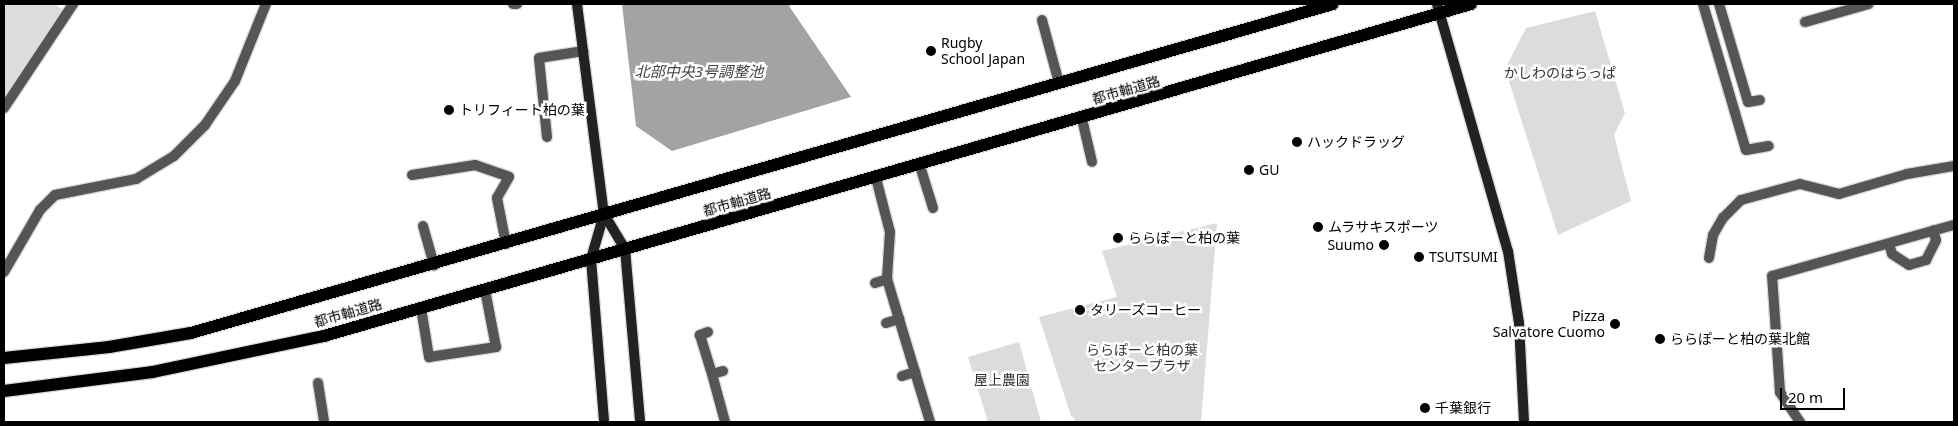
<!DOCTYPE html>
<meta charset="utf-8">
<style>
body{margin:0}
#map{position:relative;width:1958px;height:426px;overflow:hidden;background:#fff;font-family:"Noto Sans","Noto Sans JP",sans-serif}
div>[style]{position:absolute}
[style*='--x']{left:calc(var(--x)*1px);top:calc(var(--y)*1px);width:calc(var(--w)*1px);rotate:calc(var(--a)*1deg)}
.green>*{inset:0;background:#dcdcdc}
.water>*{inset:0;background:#a3a3a3}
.roads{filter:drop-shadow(1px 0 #dbdbdb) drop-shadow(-1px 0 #dbdbdb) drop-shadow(0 1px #dbdbdb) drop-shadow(0 -1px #dbdbdb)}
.lane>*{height:10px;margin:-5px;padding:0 5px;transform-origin:5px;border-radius:5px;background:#555}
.street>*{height:10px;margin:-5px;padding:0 5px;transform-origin:5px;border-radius:5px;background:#555}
.secondary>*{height:10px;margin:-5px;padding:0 5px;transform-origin:5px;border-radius:5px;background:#222}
.primary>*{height:12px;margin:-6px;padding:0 6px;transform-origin:6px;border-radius:6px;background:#000}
.dots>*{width:14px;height:14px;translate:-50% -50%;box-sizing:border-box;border:2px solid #fff;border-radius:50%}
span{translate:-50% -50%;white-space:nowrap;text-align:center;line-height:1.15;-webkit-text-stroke:5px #fff;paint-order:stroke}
.poi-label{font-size:14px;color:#000}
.left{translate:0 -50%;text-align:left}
.right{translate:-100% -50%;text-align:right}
.park-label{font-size:14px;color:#333}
.street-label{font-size:14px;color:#000}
.water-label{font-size:15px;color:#444;font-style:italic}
.frame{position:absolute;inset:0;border:5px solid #000;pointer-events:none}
.scale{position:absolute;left:1780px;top:388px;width:65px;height:22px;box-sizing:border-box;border:2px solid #000;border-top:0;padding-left:6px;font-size:15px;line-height:18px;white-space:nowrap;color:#000;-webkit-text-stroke:4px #fff;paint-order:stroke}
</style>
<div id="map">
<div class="green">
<i style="clip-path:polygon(4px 4px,55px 4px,66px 12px,4px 99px)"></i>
<i style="clip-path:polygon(1595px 11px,1625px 113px,1614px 135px,1631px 201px,1558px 235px,1505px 69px,1526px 28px)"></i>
<i style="clip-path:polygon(1217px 223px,1201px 422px,1077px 422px,1071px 416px,1039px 317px,1117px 297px,1102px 251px)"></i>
<i style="clip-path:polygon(1019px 342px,1041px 422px,988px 422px,968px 357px)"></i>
</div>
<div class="water">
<i style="clip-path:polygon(622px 4px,792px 4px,789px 6px,851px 97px,672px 151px,636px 126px)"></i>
</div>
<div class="roads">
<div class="lane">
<i style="--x:513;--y:4;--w:4;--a:0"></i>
<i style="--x:1703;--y:4;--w:152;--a:73.6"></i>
<i style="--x:1746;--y:150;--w:23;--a:-10"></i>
<i style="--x:1719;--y:4;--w:102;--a:73.5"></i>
<i style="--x:1748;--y:102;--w:12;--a:-9"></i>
<i style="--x:1042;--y:20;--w:65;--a:74.9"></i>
<i style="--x:1805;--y:22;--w:66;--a:-15.7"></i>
<i style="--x:4;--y:108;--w:125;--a:-56.4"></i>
<i style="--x:1082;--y:119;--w:44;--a:76.9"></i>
<i style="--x:547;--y:137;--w:79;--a:-95.8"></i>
<i style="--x:539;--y:58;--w:45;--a:-9"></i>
<i style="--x:920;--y:166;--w:44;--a:72.8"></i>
<i style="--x:412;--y:175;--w:64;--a:-9"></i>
<i style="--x:475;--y:165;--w:36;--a:19"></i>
<i style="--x:509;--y:177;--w:24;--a:120"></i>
<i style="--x:497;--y:198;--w:47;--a:78.9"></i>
<i style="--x:876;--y:178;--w:56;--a:75.5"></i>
<i style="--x:890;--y:232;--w:47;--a:93.7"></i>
<i style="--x:887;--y:279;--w:42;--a:73.3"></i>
<i style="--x:423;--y:226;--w:41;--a:74.2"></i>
<i style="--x:1889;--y:244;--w:10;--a:73"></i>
<i style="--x:1892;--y:254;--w:20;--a:33"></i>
<i style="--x:1909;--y:265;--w:18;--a:-16"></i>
<i style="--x:1926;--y:260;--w:22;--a:-63"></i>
<i style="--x:1936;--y:240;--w:10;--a:-107"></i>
<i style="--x:1709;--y:258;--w:23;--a:-80"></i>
<i style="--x:1713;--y:235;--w:20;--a:-60"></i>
<i style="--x:1723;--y:218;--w:25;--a:-45"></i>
<i style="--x:1741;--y:200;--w:61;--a:-15.2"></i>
<i style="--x:1800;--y:184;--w:40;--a:14.4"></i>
<i style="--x:1839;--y:194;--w:71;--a:-16.4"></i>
<i style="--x:1907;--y:174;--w:48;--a:-9.7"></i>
<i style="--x:875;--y:283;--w:13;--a:-18"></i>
<i style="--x:421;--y:308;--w:50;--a:80.7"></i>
<i style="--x:429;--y:357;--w:68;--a:-8.5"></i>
<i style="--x:496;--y:347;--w:58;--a:-100.9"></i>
<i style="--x:886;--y:323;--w:14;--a:-17"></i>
<i style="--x:899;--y:319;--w:108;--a:73.2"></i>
<i style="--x:708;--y:332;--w:9;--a:159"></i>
<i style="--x:700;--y:335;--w:41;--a:72.9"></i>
<i style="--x:723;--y:371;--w:11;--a:165"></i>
<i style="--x:712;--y:374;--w:50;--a:74.8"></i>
<i style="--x:902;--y:376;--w:14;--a:-17"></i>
<i style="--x:318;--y:383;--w:39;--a:81"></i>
<i style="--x:1800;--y:422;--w:36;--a:-124"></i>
<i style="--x:1780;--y:392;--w:116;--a:-93.9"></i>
<i style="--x:1772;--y:276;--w:189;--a:-15.7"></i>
</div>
<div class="street">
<i style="--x:4;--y:272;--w:72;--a:-59.9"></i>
<i style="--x:40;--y:210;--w:21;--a:-45"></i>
<i style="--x:55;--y:195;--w:83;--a:-11.2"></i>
<i style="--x:136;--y:179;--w:44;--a:-31.2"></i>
<i style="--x:174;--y:156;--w:44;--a:-45"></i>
<i style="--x:205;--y:125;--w:53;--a:-55.7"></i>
<i style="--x:235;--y:81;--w:83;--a:-68.1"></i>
</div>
<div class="secondary">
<i style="--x:577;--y:4;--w:212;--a:82.7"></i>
<i style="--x:604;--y:214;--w:47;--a:106.1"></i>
<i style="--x:591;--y:259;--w:164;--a:85.4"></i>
<i style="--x:1437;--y:4;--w:257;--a:74"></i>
<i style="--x:1508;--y:251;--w:73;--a:81.3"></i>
<i style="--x:1519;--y:323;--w:99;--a:87.1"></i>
<i style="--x:604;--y:214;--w:41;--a:59"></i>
<i style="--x:625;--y:249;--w:174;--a:85"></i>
</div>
<div class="primary">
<i style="--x:4;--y:358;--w:106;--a:-6"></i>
<i style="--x:109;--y:347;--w:83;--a:-9.7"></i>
<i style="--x:191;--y:333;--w:1188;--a:-16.07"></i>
<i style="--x:4;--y:391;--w:150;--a:-7.3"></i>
<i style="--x:153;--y:372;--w:175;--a:-11.9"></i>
<i style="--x:324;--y:336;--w:1194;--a:-16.14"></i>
</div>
</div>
<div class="dots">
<i style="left:931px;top:51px;background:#000"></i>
<i style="left:449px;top:110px;background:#000"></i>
<i style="left:1297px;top:142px;background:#000"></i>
<i style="left:1249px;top:170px;background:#000"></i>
<i style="left:1318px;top:227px;background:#000"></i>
<i style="left:1118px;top:238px;background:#000"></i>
<i style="left:1384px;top:245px;background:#000"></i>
<i style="left:1419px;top:257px;background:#000"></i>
<i style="left:1080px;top:310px;background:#000"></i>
<i style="left:1615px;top:324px;background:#000"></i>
<i style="left:1660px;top:339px;background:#000"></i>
<i style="left:1425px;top:408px;background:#000"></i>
</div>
<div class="poi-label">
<span class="left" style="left:941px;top:51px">Rugby<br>School Japan</span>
<span class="left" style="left:459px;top:110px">トリフィート柏の葉</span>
<span class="left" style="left:1307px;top:142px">ハックドラッグ</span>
<span class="left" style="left:1259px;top:170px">GU</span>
<span class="left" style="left:1328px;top:227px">ムラサキスポーツ</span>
<span class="left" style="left:1128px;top:238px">ららぽーと柏の葉</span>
<span class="right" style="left:1374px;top:245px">Suumo</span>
<span class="left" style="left:1429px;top:257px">TSUTSUMI</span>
<span class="left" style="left:1090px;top:310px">タリーズコーヒー</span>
<span class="right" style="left:1605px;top:324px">Pizza<br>Salvatore Cuomo</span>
<span class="left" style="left:1670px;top:339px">ららぽーと柏の葉北館</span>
<span class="left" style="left:1435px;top:408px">千葉銀行</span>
</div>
<div class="park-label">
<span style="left:1560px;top:73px">かしわのはらっぱ</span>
<span style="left:1142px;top:358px">ららぽーと柏の葉<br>センタープラザ</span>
<span style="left:1002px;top:380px">屋上農園</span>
</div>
<div class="street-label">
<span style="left:1126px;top:90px;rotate:-16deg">都市軸道路</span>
<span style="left:737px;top:202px;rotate:-16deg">都市軸道路</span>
<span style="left:348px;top:313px;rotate:-16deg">都市軸道路</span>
</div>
<div class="water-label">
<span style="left:699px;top:72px">北部中央3号調整池</span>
</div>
<div class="frame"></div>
<div class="scale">20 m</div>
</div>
